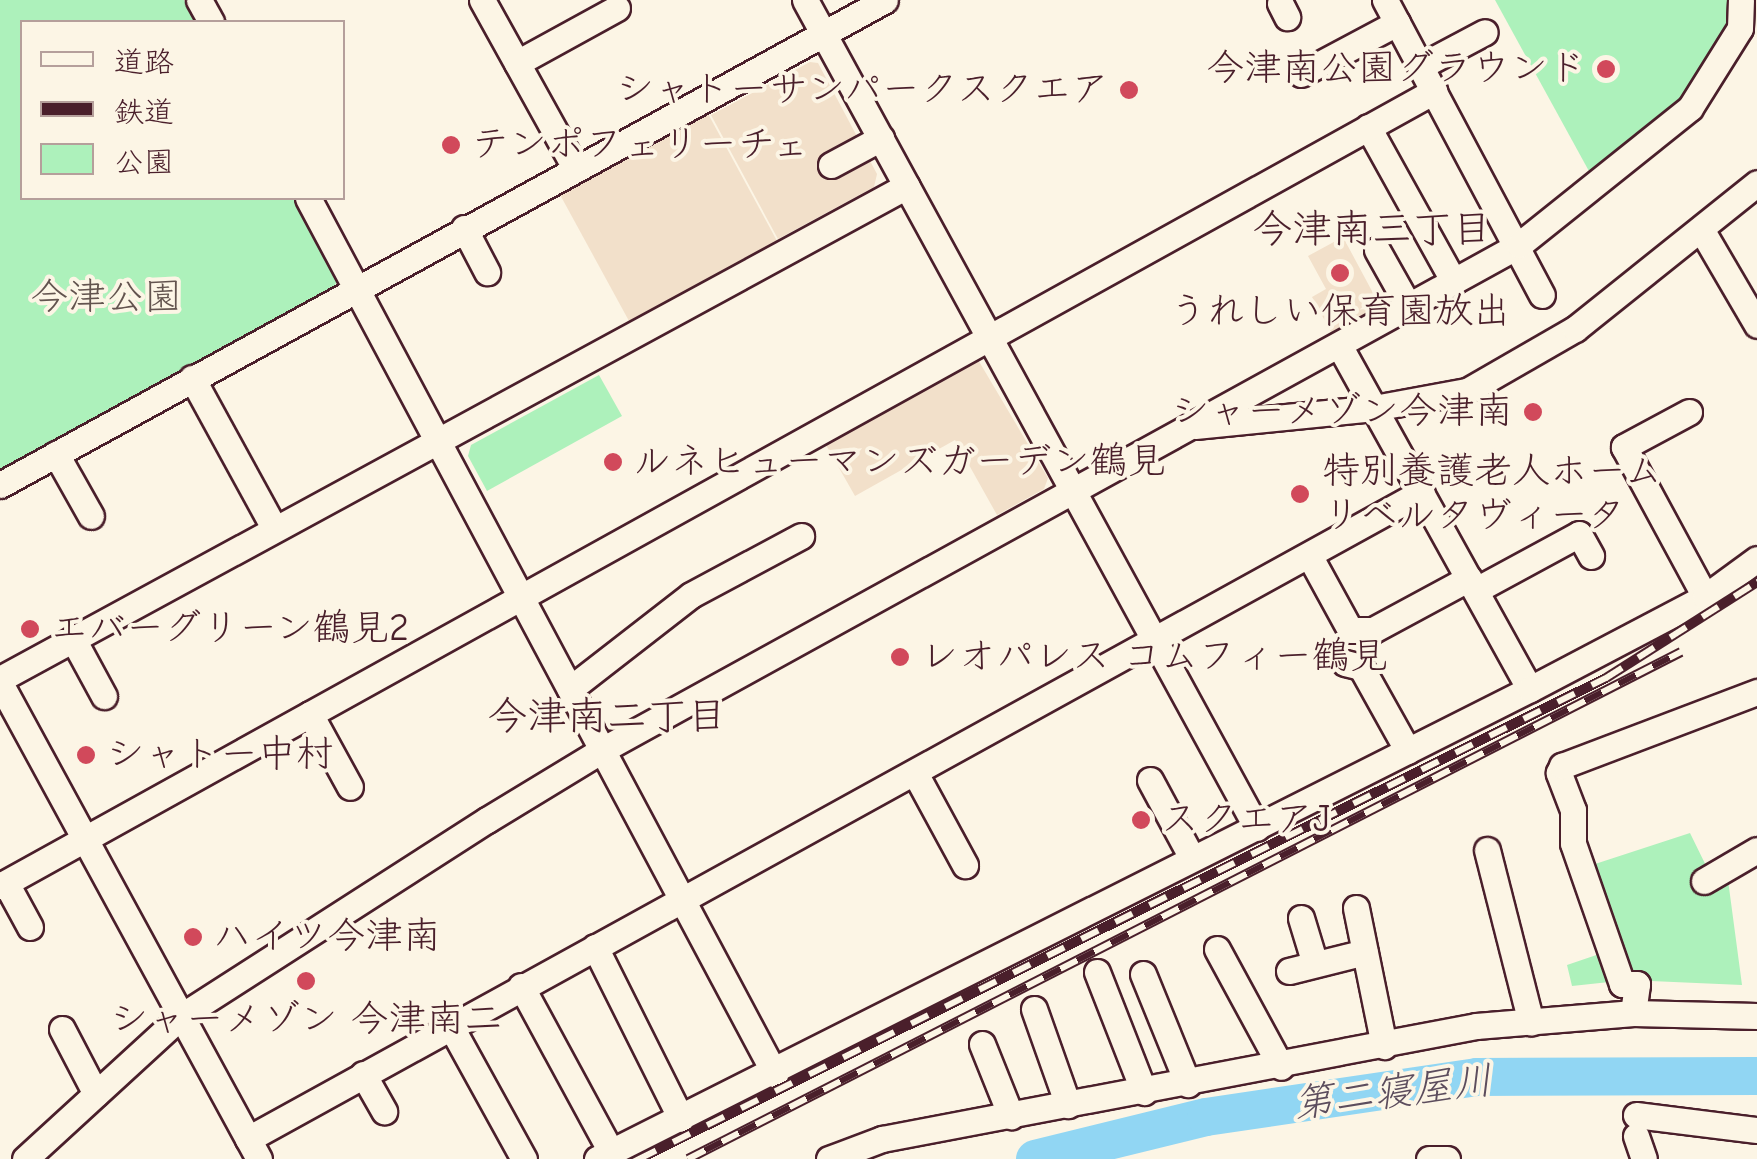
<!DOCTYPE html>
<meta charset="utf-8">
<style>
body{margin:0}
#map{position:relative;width:1757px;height:1159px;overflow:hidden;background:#fcf5e5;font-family:"Comic Neue","Klee One",sans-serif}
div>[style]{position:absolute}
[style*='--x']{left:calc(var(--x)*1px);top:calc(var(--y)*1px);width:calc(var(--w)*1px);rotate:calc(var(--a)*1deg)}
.built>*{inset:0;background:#f2e0ca}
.green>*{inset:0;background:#adf1bb}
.river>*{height:38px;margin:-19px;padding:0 19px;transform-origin:19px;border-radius:19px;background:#91d6f3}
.roads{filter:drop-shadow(2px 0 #4a1f2b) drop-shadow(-2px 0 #4a1f2b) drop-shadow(0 2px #4a1f2b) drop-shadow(0 -2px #4a1f2b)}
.minor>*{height:25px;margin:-12.5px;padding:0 12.5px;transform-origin:12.5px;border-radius:12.5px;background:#fcf5e5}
.rail>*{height:10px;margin-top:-5px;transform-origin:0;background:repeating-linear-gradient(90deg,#fcf5e5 0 19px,#4a1f2b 0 38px);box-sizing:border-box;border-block:2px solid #4a1f2b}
.dots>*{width:28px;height:28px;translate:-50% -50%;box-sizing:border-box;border:5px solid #fcf5e5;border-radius:50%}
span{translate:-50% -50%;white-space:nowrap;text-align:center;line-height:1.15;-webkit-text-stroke:8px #fcf5e5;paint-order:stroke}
.poi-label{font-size:38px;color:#4a1f2b}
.right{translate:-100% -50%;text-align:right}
.left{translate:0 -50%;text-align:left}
.park-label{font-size:38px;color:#63544f}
.neighbourhood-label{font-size:40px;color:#4a1f2b}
.water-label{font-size:40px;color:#5c4d5d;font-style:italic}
.legend{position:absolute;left:20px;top:20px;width:325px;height:180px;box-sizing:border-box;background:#fcf5e5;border:2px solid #b59f9b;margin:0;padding:12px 18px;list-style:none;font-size:30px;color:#4a1f2b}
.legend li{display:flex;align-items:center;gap:20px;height:50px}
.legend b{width:50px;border:2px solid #b59f9b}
</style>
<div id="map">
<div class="built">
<i style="clip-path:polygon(810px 62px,818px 63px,877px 174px,874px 187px,778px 239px,711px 115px)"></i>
<i style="clip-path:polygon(706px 110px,777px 241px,629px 321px,558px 191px)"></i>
<i style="clip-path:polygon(1343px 237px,1380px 306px,1331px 332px,1312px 297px,1326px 289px,1308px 256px)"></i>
<i style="clip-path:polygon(974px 353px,1048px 478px,1044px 489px,997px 515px,955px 440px,855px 496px,822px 438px)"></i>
</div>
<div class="green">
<i style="clip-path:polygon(0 0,184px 0,196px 22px,22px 22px,22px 198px,294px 198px,338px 276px,334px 289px,0 472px)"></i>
<i style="clip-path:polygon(1495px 0,1730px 0,1729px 26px,1684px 98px,1590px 173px)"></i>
<i style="clip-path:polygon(599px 375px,622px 416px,487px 491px,468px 456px,471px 445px)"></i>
<i style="clip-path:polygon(1690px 833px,1715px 884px,1728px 880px,1742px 985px,1628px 980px,1572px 986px,1567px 965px,1617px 948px,1592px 865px)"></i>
</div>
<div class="river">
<i style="--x:1035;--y:1159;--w:176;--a:-13.8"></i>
<i style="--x:1206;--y:1117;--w:274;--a:-8.4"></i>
<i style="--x:1477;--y:1077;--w:280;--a:-0.2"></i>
</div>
<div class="roads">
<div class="minor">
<i style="--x:199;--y:0;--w:25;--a:61"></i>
<i style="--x:482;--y:0;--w:192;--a:61"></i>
<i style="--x:805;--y:0;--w:943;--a:61.37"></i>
<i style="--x:1385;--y:0;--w:334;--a:62"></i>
<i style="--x:1280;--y:3;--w:16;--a:63"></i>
<i style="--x:517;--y:63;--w:114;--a:-28.8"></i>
<i style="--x:1421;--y:66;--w:72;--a:-28"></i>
<i style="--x:1301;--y:74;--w:109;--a:-28"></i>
<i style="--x:1368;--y:127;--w:177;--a:61"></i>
<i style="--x:831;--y:165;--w:57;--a:-28.4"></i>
<i style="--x:308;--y:198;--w:993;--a:61.94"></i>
<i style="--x:464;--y:228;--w:50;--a:62.4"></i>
<i style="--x:1701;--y:229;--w:111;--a:59.7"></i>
<i style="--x:1377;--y:250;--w:65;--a:60.7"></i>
<i style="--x:1339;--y:345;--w:393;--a:61"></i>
<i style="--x:192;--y:378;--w:171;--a:61.3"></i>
<i style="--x:1689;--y:412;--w:74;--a:151.7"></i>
<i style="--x:1624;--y:447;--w:170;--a:61.6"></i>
<i style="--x:1195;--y:426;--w:180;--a:-5.7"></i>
<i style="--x:1374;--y:408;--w:95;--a:-10.4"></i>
<i style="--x:1467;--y:391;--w:125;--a:-29.9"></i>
<i style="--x:1575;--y:329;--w:233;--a:-38.7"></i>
<i style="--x:56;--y:454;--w:71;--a:60.6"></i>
<i style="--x:0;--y:485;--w:1009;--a:-28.72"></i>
<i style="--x:1309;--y:555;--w:85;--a:61.3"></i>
<i style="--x:1350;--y:630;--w:23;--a:0"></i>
<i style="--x:1373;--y:630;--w:109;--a:-28.4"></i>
<i style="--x:1476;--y:590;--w:117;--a:-28.5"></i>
<i style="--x:1579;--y:534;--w:25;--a:61"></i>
<i style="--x:73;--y:639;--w:65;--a:61.5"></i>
<i style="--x:1345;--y:663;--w:16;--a:14"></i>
<i style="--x:1361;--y:667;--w:96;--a:60.8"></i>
<i style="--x:0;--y:679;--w:1032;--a:-28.53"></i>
<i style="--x:0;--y:683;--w:542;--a:61.45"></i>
<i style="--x:570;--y:689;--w:153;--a:-37.8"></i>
<i style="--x:691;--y:595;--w:125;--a:-28.2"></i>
<i style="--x:310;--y:714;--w:83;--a:61.3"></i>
<i style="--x:915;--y:773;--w:105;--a:61.5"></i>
<i style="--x:1150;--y:780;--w:89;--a:61.7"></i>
<i style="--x:1487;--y:850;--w:178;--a:75.7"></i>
<i style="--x:1704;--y:881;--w:61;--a:-30.3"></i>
<i style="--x:6;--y:883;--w:50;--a:61.4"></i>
<i style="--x:0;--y:886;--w:1640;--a:-29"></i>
<i style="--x:1356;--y:908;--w:141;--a:78.5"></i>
<i style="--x:1301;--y:918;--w:48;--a:73.1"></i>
<i style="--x:595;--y:947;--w:192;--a:63.4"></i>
<i style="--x:1217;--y:949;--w:134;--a:61.5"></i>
<i style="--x:1289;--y:971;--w:78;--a:-14"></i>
<i style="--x:1097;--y:972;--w:129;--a:68.6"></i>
<i style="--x:1143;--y:974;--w:119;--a:67.8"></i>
<i style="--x:521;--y:986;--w:189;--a:61.5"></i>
<i style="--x:1034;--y:1009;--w:102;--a:70.5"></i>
<i style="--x:1633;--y:1013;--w:29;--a:-82"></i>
<i style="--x:1637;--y:984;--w:15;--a:180"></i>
<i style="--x:1622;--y:984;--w:149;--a:-109.2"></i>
<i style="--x:1573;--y:843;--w:33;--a:-90"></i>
<i style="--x:1573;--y:810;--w:40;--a:-111"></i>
<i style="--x:1559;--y:773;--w:8;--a:-67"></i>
<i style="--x:1562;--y:766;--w:209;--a:-20.8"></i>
<i style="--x:450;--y:1025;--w:153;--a:61.1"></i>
<i style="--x:62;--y:1029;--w:73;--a:62.4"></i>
<i style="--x:982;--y:1044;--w:78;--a:68.1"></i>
<i style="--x:363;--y:1074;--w:43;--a:60.4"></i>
<i style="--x:1636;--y:1115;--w:122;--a:7.1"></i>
<i style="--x:1636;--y:1136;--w:24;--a:71"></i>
<i style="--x:248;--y:1139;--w:1340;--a:-28.86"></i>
<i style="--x:25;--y:1159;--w:210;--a:-42.5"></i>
<i style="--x:180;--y:1017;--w:365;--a:-32.7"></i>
<i style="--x:487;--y:820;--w:135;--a:-31.3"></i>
<i style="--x:602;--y:750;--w:1047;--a:-28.84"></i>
<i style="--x:1519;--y:245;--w:219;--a:-38.7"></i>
<i style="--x:1690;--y:108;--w:94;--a:-58"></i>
<i style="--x:1740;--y:28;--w:28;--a:-88"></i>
<i style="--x:597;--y:1159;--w:1045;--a:-26.74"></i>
<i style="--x:1530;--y:689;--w:198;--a:-27.7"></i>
<i style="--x:1705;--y:597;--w:64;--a:-36.2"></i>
<i style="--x:829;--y:1159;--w:57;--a:-20.7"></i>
<i style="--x:882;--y:1139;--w:605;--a:-10.77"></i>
<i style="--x:1476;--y:1026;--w:158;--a:-4.7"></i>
<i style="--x:1633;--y:1013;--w:124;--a:1.4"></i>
<i style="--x:1429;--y:1159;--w:18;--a:0"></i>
</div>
</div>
<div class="rail">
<i style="--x:639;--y:1159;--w:1080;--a:-26.45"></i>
<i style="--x:1606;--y:678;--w:179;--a:-32.4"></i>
<i style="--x:688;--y:1159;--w:1115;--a:-27.05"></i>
</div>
<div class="dots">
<i style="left:1606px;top:69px;background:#d1495b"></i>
<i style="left:1129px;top:90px;background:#d1495b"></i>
<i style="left:451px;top:145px;background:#d1495b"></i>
<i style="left:1340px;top:273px;background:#d1495b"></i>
<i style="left:1533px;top:412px;background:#d1495b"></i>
<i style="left:613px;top:462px;background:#d1495b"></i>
<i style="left:1300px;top:494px;background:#d1495b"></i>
<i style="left:30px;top:629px;background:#d1495b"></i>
<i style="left:900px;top:657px;background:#d1495b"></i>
<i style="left:86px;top:755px;background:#d1495b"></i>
<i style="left:1141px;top:820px;background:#d1495b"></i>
<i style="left:193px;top:937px;background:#d1495b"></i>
<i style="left:306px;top:981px;background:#d1495b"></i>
</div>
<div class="poi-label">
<span class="right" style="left:1586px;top:69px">今津南公園グラウンド</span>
<span class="right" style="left:1109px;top:90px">シャトーサンパークスクエア</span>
<span class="left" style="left:471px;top:145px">テンポフェリーチェ</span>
<span style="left:1340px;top:312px">うれしい保育園放出</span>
<span class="right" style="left:1513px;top:412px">シャーメゾン今津南</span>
<span class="left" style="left:633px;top:462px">ルネヒューマンズガーデン鶴見</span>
<span class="left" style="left:1322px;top:494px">特別養護老人ホーム<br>リベルタヴィータ</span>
<span class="left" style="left:50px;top:629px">エバーグリーン鶴見2</span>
<span class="left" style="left:920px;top:657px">レオパレス コムフィー鶴見</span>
<span class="left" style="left:106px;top:755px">シャトー中村</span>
<span class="left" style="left:1161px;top:820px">スクエアJ</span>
<span class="left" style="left:213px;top:937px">ハイツ今津南</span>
<span style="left:306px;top:1020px">シャーメゾン 今津南二</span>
</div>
<div class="park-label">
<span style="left:106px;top:298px">今津公園</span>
</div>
<div class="neighbourhood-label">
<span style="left:1372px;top:229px">今津南三丁目</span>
<span style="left:607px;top:716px">今津南二丁目</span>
</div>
<div class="water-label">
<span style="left:1393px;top:1092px;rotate:-7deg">第二寝屋川</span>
</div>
<ul class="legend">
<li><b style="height:12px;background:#fcf5e5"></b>道路</li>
<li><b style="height:12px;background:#4a1f2b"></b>鉄道</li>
<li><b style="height:28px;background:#adf1bb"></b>公園</li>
</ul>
</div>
